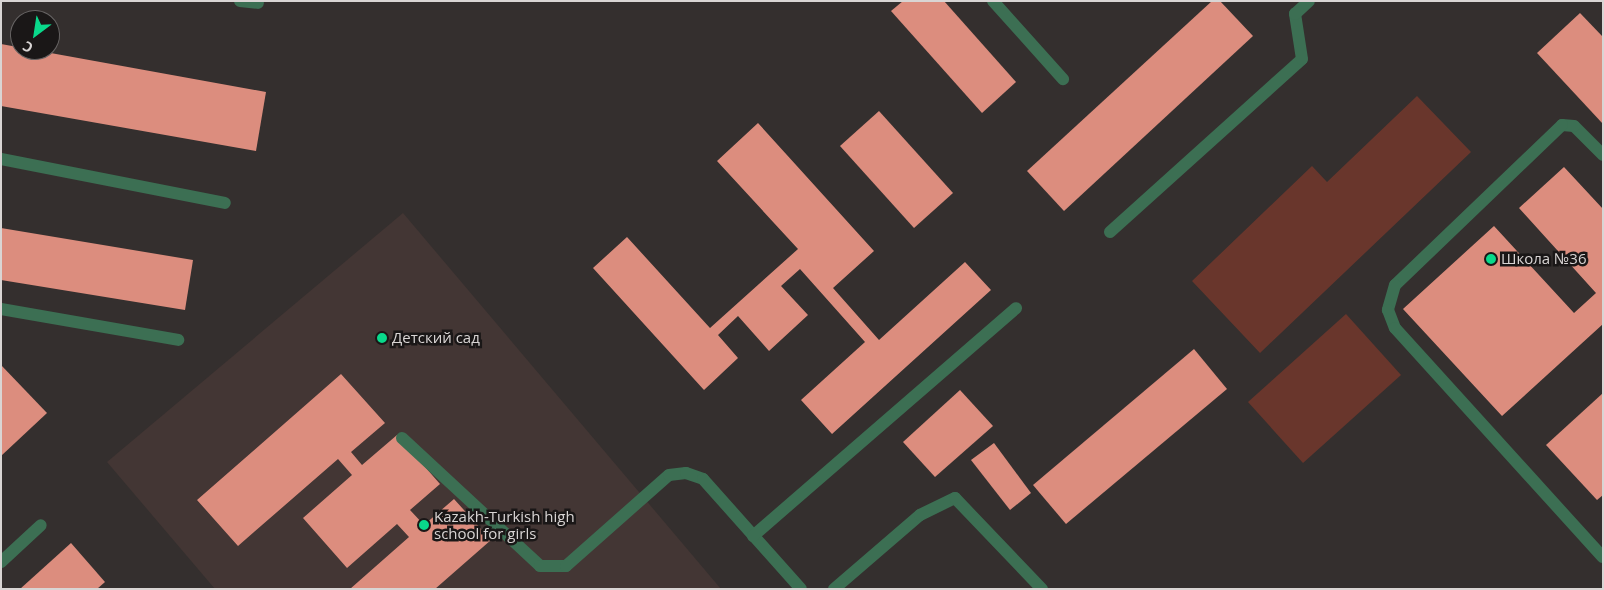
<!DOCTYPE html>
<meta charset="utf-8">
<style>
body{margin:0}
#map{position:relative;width:1604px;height:590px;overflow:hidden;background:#342f2e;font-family:"Open Sans",sans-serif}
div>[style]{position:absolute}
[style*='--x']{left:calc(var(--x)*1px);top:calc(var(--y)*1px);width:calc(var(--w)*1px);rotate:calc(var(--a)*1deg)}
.built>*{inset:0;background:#433634}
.green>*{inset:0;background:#69362c}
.building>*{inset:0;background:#dc8d7e}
.minor>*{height:12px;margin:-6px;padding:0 6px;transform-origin:6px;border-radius:6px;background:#3c6f53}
.dots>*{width:14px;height:14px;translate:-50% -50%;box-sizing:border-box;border:2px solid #1a1717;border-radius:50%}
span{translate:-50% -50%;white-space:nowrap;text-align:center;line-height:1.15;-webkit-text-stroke:5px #1a1717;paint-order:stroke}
.poi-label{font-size:15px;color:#d9d5d4}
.left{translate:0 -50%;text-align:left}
.frame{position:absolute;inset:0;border:2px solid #d9d5d4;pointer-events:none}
.north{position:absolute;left:10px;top:10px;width:50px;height:50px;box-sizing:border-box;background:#1a1717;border:1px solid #666363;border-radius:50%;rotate:211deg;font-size:14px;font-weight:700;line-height:20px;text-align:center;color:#d9d5d4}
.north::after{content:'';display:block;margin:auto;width:18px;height:22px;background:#09d98b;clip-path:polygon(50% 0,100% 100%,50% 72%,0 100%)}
</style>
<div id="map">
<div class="built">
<i style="clip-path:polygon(403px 213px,721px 589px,215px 589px,107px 462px)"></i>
</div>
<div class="green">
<i style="clip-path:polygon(1417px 96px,1471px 152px,1260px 353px,1192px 281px,1312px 166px,1327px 182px)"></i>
<i style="clip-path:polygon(1346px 314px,1401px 375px,1303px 463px,1248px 402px)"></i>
</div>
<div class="building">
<i style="clip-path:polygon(903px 1px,944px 1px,1016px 82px,982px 113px,891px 11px)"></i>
<i style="clip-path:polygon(1212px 1px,1220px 1px,1253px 36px,1064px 211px,1027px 171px)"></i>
<i style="clip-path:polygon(1580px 13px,1603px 37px,1603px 124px,1537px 53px)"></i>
<i style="clip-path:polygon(1px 44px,266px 92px,256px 151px,1px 106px)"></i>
<i style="clip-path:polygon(879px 111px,953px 193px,914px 228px,840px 146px)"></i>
<i style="clip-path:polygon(758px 123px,874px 251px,833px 288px,879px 340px,965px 262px,991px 290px,832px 434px,801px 400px,865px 342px,800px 269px,781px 286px,808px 315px,769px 351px,738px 316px,718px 335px,738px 358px,704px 390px,593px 268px,627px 237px,710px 328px,798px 249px,717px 161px)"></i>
<i style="clip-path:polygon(1564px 167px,1603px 209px,1603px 324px,1502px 416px,1403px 309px,1494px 226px,1574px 313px,1596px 293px,1519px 208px)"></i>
<i style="clip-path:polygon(1px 228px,193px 260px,185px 310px,1px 280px)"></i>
<i style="clip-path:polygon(1194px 349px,1227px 389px,1066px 524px,1033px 485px)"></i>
<i style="clip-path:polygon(1px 365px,47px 413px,1px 456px)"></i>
<i style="clip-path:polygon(341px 374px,385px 423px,351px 452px,362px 465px,397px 435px,440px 484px,410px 510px,424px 525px,454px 499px,491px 540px,435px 589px,350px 589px,409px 537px,397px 524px,347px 568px,303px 518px,352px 475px,338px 459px,238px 546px,197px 500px)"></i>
<i style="clip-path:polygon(960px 390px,993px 426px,935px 477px,903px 442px)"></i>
<i style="clip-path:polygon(1603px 393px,1603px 495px,1597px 500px,1546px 445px)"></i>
<i style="clip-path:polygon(994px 443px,1031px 493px,1010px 510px,971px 460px)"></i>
<i style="clip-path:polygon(71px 543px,105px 582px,97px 589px,20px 589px)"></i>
</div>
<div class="minor">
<i style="--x:240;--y:1;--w:18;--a:6"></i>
<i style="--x:993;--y:1;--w:105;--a:48.1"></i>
<i style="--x:1603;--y:155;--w:41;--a:-135"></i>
<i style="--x:1574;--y:126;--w:12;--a:-175"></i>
<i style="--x:1562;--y:125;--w:231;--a:136.2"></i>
<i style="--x:1395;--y:285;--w:26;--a:106"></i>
<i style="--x:1388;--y:310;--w:19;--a:69"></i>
<i style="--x:1395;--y:328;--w:309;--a:47.8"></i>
<i style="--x:1;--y:159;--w:228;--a:11.1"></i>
<i style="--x:1110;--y:232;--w:258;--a:-42"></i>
<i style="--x:1302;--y:59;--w:46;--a:-98.8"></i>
<i style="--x:1295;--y:14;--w:19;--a:-43"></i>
<i style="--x:1;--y:309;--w:180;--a:9.9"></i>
<i style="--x:402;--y:438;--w:188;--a:42.8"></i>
<i style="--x:540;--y:566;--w:26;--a:0"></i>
<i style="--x:566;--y:566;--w:137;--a:-41.5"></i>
<i style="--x:669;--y:475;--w:17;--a:-7"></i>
<i style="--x:686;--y:473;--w:18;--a:19"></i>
<i style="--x:703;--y:479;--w:147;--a:48.3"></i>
<i style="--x:753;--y:536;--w:348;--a:-40.9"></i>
<i style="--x:1;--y:562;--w:54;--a:-42.8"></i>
<i style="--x:834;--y:589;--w:113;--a:-40.7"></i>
<i style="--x:920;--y:515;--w:39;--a:-26"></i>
<i style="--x:955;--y:498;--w:126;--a:46.3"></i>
</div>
<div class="dots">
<i style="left:1491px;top:259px;background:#09d98b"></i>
<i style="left:382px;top:338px;background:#09d98b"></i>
<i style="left:424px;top:525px;background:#09d98b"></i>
</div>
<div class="poi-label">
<span class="left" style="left:1501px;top:259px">Школа №36</span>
<span class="left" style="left:392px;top:338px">Детский сад</span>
<span class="left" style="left:434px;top:525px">Kazakh-Turkish high<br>school for girls</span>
</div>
<div class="frame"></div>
<div class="north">С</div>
</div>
